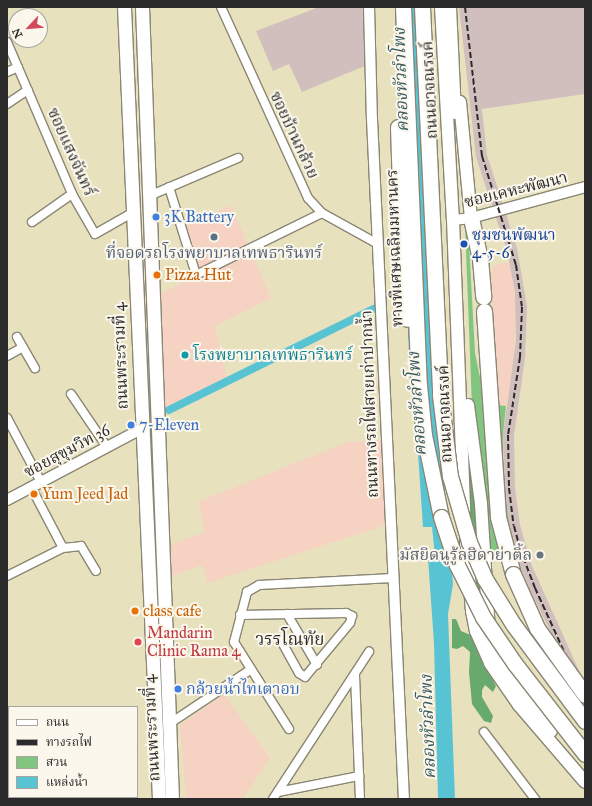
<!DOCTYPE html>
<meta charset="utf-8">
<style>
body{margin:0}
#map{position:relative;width:592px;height:806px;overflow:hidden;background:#e8e1be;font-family:"IM FELL Great Primer","Noto Serif Thai",serif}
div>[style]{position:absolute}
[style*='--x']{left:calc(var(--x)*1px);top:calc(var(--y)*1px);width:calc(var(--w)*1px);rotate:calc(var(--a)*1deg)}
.built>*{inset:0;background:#f6d2c3}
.industrial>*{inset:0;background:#d1bfbd}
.green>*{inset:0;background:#81c580}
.forest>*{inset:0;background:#68aa6e}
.water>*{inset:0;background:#58c3d3}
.canal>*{height:8px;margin:-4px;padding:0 4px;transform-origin:4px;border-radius:4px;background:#58c3d3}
.roads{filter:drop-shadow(1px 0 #8a8674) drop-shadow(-1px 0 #8a8674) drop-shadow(0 1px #8a8674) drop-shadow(0 -1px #8a8674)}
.minor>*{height:8px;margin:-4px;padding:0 4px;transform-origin:4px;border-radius:4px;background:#fff}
.tertiary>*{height:10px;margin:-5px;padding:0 5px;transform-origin:5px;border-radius:5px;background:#fff}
.secondary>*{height:12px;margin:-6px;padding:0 6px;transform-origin:6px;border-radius:6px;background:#fff}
.primary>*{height:13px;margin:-6.5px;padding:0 6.5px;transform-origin:6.5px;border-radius:6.5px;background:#fff}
.motorway>*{height:15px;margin:-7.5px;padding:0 7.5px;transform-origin:7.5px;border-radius:7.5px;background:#fff}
.rail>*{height:2px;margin-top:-1px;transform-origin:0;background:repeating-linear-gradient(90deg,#2b2b2b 0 6px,transparent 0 9px)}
.bridges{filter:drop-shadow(1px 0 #8a8674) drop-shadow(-1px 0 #8a8674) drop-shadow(0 1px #8a8674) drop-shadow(0 -1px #8a8674)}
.motorway-bridge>*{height:15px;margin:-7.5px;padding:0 7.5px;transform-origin:7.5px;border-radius:7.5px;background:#fff}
.dots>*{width:11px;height:11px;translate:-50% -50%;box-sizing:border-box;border:2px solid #fbf7ec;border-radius:50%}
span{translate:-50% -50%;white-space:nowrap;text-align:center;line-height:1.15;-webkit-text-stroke:4px #fbf7ec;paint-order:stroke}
.street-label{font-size:16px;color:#2b2b2b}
.shop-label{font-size:16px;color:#366cbe}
.left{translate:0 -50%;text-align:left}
.transit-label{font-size:16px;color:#164399}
.service-label{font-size:16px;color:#4e5e75}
.food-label{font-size:16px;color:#c56008}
.culture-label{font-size:16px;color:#0d838f}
.worship-label{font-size:16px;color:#5b616d}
.right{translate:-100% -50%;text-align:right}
.health-label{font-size:16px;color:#be3a42}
.water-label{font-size:17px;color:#38595d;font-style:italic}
.neighbourhood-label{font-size:17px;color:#2b2b2b}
.frame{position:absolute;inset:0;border:8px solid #2b2b2b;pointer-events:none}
.legend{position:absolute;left:8px;top:706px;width:130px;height:92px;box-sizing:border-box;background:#fbf7ec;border:1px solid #a8a59f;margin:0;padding:5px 7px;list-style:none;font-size:12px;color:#2b2b2b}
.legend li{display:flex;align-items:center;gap:8px;height:20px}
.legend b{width:20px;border:1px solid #a8a59f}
.north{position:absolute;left:8px;top:8px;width:40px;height:40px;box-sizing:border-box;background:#fbf7ec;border:1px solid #a8a59f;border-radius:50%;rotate:244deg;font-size:11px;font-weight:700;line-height:16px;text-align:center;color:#2b2b2b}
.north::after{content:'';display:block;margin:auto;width:14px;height:18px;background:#d1495b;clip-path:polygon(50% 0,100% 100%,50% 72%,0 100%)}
</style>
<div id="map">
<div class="built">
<i style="clip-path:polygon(231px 205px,271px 298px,215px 326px,227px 378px,164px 409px,159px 294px,193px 278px,179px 230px)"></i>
<i style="clip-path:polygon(500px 263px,508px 263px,511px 266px,516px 307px,514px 357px,506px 406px,497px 405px,491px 274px,492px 267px)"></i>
<i style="clip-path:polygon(382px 440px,386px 525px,208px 583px,202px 565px,171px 576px,170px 545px,205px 532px,198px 502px,348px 442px)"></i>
<i style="clip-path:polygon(224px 694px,270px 758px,243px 799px,186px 799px,180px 725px)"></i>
</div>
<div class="industrial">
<i style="clip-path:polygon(319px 7px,364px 7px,367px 65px,302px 92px,289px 64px,273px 71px,256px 31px)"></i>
<i style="clip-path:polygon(459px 7px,585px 7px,585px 94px,482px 109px,487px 155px,517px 248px,527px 306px,525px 358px,514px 436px,515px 487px,520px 525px,532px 566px,585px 684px,585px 711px,555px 641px,530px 590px,514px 551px,509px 526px,504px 488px,503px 435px,516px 340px,515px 292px,507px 251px,476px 157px)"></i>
</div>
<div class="green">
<i style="clip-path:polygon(465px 224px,468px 225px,475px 353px,484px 397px,502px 553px,489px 555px,472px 407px)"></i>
<i style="clip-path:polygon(497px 405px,506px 406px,503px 435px,503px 478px,511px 539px,503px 516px)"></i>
</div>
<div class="forest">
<i style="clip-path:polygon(467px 450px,477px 508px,491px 648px,484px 641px,474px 595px)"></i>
<i style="clip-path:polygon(452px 619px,456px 619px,461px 631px,473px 636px,478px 653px,496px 686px,493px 692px,485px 685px,482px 690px,482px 697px,493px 716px,491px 723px,484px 721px,472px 704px,469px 672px,470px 652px,463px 646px,457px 649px,452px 648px)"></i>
</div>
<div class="water">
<i style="clip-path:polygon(395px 7px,429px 7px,437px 397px,453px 584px,448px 614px,455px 799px,438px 799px,434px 643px,428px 558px,435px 556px,432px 527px,423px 527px,417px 439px,410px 380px)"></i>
</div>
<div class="canal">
<i style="--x:169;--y:410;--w:228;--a:-26.3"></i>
</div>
<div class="roads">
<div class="minor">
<i style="--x:221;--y:7;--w:210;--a:65.5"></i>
<i style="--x:308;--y:198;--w:21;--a:47"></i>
<i style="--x:322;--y:213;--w:64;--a:29"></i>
<i style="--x:7;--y:42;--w:165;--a:66.8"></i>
<i style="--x:72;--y:194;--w:46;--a:60.1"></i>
<i style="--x:95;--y:234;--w:43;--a:-29.6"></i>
<i style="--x:7;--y:72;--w:12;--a:-24"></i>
<i style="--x:7;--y:104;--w:25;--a:-34"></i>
<i style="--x:169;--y:187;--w:92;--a:72.9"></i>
<i style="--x:196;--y:275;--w:140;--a:-26.2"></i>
<i style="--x:149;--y:196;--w:97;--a:-23.1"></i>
<i style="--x:32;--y:222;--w:49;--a:-35"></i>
<i style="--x:17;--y:337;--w:36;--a:60"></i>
<i style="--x:7;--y:356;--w:18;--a:-29"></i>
<i style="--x:71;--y:394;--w:64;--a:55.8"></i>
<i style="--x:7;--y:418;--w:72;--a:62"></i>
<i style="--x:63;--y:548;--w:18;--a:-6"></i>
<i style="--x:81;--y:546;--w:29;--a:59"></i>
<i style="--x:7;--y:576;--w:63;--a:-26.6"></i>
<i style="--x:63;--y:548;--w:69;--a:-117.7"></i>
<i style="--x:287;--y:614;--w:59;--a:59.5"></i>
<i style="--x:240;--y:615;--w:106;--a:-1.1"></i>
<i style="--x:346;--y:613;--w:7;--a:27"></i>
<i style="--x:352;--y:616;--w:7;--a:106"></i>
<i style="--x:350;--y:623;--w:70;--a:129.8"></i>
<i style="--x:305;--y:677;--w:7;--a:-146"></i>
<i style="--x:299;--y:673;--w:39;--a:-119"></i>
<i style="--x:355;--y:675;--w:124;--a:87.7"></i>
<i style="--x:169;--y:724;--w:97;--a:-33.7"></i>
<i style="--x:289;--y:729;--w:103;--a:-122.3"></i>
<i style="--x:234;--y:642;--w:52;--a:-75.4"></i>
<i style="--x:247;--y:592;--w:14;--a:-30"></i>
<i style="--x:259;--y:585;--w:134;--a:-3"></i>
<i style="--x:484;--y:732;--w:84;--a:52.7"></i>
<i style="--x:278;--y:792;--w:83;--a:-11.2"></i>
<i style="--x:7;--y:798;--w:1;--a:45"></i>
<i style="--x:273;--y:799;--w:176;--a:-56.9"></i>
</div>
<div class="tertiary">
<i style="--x:369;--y:7;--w:112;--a:88.5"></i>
<i style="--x:372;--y:119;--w:681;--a:87.31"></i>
<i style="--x:453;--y:220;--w:18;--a:-6"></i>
<i style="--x:471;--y:218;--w:118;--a:-15.2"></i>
<i style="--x:7;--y:500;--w:152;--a:-27.9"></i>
</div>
<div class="secondary">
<i style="--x:441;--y:7;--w:213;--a:86.8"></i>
<i style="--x:453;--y:220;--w:292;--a:87.8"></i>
<i style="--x:450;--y:7;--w:106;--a:87.3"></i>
<i style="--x:460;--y:102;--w:117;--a:84.6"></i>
<i style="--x:468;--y:405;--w:100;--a:82.5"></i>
<i style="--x:481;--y:504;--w:126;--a:86.4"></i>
<i style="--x:489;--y:630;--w:30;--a:69"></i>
<i style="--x:500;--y:658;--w:89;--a:55.1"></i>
<i style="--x:466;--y:541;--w:70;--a:85.1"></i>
<i style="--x:472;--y:611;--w:20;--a:79"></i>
<i style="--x:476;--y:631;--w:35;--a:66"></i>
<i style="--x:490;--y:663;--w:51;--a:55.4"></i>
<i style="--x:519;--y:705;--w:101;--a:49.4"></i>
</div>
<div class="primary">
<i style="--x:124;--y:7;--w:793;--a:87.47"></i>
<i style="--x:142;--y:7;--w:793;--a:87.83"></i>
</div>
<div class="motorway">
<i style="--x:403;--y:7;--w:378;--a:87.6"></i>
<i style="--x:419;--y:385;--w:50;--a:84.3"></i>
<i style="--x:424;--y:435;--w:84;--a:78.3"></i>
<i style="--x:398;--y:127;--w:147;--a:88.1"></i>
<i style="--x:403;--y:274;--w:45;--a:84.9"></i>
<i style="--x:471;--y:218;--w:42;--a:77.6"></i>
<i style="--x:480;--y:259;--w:38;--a:85"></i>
<i style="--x:484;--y:311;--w:206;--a:86.1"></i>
<i style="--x:498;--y:517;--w:59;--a:75.3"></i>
</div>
</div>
<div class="rail">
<i style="--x:465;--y:7;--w:150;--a:83.5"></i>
<i style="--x:482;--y:156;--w:114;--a:72.7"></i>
<i style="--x:516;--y:265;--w:42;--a:81.9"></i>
<i style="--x:522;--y:307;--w:50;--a:92.3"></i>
<i style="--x:520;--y:357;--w:79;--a:98.7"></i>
<i style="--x:508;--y:435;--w:53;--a:88.9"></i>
<i style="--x:509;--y:488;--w:38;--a:83"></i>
<i style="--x:514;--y:526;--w:24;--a:75"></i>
<i style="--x:520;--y:549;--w:42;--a:69"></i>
<i style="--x:535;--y:588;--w:120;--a:65.4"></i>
</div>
<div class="bridges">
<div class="motorway-bridge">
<i style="--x:422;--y:7;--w:388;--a:87.3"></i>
<i style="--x:440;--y:395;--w:82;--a:83"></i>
<i style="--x:450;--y:476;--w:69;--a:73.9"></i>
<i style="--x:469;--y:542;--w:40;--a:66.6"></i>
<i style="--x:485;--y:579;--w:53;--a:58.1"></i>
<i style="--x:513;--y:624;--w:121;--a:53.4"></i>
<i style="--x:441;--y:517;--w:51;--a:71.6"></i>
<i style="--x:457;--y:565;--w:58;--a:63.4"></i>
<i style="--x:483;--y:617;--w:57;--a:55.8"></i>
<i style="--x:515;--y:664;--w:114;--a:52.1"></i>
<i style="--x:513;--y:574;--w:59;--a:66"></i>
<i style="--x:537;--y:628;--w:82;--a:54.4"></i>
</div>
</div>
<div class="dots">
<i style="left:156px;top:217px;background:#3f7fe0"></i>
<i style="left:214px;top:237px;background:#5c6f8a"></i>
<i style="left:464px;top:244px;background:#1a4fb4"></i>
<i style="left:157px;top:275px;background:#e8710a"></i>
<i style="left:185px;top:355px;background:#0f9aa8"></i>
<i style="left:131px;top:425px;background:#3f7fe0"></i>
<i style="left:34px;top:494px;background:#e8710a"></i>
<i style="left:540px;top:555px;background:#6b7280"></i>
<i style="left:135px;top:611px;background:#e8710a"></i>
<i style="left:138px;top:642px;background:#e0444e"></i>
<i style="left:178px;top:689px;background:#3f7fe0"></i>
</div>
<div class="street-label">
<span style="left:430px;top:90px;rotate:-93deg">ถนนอาจณรงค์</span>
<span style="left:294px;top:135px;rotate:65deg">ซอยบ้านกล้วย</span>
<span style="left:71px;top:152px;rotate:66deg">ซอยแสงจันทร์</span>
<span style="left:516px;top:190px;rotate:-14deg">ซอยเคหะพัฒนา</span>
<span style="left:395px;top:248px;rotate:-92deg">ทางพิเศษเฉลิมมหานคร</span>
<span style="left:121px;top:356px;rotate:-92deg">ถนนพระรามที่ 4</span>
<span style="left:370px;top:404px;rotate:-92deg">ถนนทางรถไฟสายเก่าปากน้ำ</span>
<span style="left:445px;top:414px;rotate:-92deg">ถนนอาจณรงค์</span>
<span style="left:67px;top:451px;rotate:-28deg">ซอยสุขุมวิท 36</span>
<span style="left:152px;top:728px;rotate:-93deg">ถนนพระรามที่ 4</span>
</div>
<div class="shop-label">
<span class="left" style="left:164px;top:217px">3K Battery</span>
<span class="left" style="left:139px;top:425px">7-Eleven</span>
<span class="left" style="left:186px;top:689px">กล้วยน้ำไทเตาอบ</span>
</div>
<div class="transit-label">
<span class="left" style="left:472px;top:244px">ชุมชนพัฒนา<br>4-5-6</span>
</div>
<div class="service-label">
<span style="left:214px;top:253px">ที่จอดรถโรงพยาบาลเทพธารินทร์</span>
</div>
<div class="food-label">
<span class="left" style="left:165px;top:275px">Pizza Hut</span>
<span class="left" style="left:42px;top:494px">Yum Jeed Jad</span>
<span class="left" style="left:143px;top:611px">class cafe</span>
</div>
<div class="culture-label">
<span class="left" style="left:193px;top:355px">โรงพยาบาลเทพธารินทร์</span>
</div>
<div class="worship-label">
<span class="right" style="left:532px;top:555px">มัสยิดนูรู้ลฮิดาย่าติ้ล</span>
</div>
<div class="health-label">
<span class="left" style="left:147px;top:642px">Mandarin<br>Clinic Rama 4</span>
</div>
<div class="water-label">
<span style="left:401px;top:80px;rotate:-92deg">คลองหัวลำโพง</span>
<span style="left:417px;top:404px;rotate:-94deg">คลองหัวลำโพง</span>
<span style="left:428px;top:727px;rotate:-92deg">คลองหัวลำโพง</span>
</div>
<div class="neighbourhood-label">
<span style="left:290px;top:640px">วรรโณทัย</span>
</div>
<div class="frame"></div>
<ul class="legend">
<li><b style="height:5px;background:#fff"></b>ถนน</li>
<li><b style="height:5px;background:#2b2b2b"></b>ทางรถไฟ</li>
<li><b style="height:11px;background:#81c580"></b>สวน</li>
<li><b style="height:11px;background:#58c3d3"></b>แหล่งน้ำ</li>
</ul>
<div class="north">N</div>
</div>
